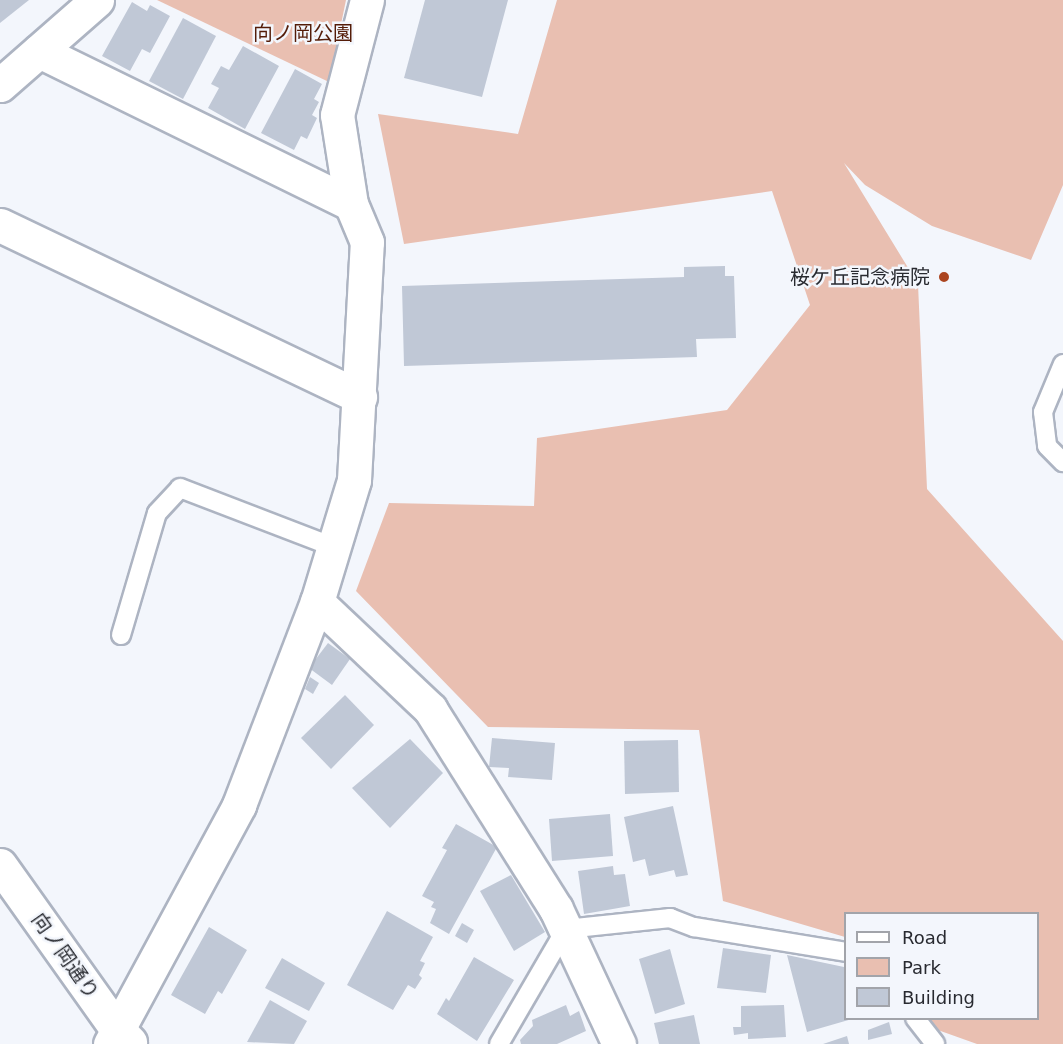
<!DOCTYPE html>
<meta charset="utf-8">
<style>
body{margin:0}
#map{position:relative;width:1063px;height:1044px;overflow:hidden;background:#f3f6fc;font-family:"DejaVu Sans","Noto Sans JP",sans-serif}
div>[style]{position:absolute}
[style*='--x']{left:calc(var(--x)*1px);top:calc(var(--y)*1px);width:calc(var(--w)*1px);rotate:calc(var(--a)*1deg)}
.green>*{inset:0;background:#e9bfb1}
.building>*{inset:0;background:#c0c8d6}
.roads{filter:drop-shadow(2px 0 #adb4c2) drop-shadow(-2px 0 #adb4c2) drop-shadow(0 2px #adb4c2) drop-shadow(0 -2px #adb4c2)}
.lane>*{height:18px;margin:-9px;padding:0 9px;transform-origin:9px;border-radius:9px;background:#fff}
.street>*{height:33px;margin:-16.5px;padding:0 16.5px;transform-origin:16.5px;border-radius:16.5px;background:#fff}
.dots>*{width:16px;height:16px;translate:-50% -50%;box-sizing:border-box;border:3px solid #f3f6fc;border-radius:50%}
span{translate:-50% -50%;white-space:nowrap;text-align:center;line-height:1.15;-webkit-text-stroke:5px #f3f6fc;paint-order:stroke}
.park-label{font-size:20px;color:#541c08}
.poi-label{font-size:20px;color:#282a30}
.right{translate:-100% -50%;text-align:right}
.street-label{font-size:20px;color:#282a30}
.legend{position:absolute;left:844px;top:912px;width:195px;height:108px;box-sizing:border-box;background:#f3f6fc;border:2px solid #a2a4aa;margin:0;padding:8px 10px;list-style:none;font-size:18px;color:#282a30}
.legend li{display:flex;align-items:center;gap:12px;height:30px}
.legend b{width:30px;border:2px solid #a2a4aa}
</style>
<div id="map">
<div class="green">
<i style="clip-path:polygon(157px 0,346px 0,329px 82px)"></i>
<i style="clip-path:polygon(557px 0,1063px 0,1063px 185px,1031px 260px,932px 226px,865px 185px,844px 163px,918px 284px,927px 489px,1063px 641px,1063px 1044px,977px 1044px,935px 1029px,929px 1019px,1038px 1018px,1038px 914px,846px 914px,845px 937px,723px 901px,699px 730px,488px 727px,356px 591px,389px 503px,534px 506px,537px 438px,727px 410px,810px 305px,772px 191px,404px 244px,378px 114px,518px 134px)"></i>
</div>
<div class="building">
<i style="clip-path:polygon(0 0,29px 0,0 23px)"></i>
<i style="clip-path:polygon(425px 0,508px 0,482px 97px,404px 78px)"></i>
<i style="clip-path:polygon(132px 2px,147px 11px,150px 5px,170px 16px,150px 53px,142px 49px,130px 71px,102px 56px)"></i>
<i style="clip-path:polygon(183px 18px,216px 36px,183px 99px,149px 81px)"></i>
<i style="clip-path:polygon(243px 46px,279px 66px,245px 129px,208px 108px,219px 88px,211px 84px,221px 66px,229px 70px)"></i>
<i style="clip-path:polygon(295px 69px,322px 84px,314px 99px,319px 102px,312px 115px,317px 118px,307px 139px,301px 136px,294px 150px,261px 133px)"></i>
<i style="clip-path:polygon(725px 266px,725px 276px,734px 276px,736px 338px,696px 339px,697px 357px,404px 366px,402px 286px,684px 277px,684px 267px)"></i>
<i style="clip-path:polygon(328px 643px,350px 659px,332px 685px,309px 668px)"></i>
<i style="clip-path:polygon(310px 677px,319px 683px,313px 694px,305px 689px)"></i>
<i style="clip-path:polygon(345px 695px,374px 725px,331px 769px,301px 738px)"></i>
<i style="clip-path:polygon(492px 738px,555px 743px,552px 780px,508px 777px,509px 768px,489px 767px)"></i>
<i style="clip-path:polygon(410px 739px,443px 773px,390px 828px,352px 788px)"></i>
<i style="clip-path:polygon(678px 740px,679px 792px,625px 794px,624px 741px)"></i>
<i style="clip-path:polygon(673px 806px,688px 875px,676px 877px,674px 870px,649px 876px,645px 859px,633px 862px,624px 817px)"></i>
<i style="clip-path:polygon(610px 814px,613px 856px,552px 861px,549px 819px)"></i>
<i style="clip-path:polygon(456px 824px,497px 847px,449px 934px,430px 923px,436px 909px,431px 907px,434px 902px,422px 896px,447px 850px,442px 848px)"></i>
<i style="clip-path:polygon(613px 866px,614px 875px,625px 874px,630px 906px,584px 914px,578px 871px)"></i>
<i style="clip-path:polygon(511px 875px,545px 932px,514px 951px,480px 891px)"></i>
<i style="clip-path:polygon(387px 911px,433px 937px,420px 961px,425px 963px,419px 975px,422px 978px,415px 989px,408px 985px,393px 1010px,347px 985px)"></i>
<i style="clip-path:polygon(462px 923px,474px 930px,467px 943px,455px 936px)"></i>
<i style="clip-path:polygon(209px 927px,247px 950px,222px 994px,218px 991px,205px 1014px,171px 995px)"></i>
<i style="clip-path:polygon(723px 948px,771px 955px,766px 993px,717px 988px)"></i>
<i style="clip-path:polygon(670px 949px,685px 1004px,655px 1014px,639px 959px)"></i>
<i style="clip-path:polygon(787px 955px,844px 967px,846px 1018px,852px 1019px,807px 1032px)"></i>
<i style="clip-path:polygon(474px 957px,514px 980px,477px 1041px,437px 1014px,446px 998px,449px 1001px)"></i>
<i style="clip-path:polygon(282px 958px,325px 983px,309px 1011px,265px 988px)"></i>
<i style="clip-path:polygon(270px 1000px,307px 1021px,294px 1044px,247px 1042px)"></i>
<i style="clip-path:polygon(566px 1005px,570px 1016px,579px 1011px,586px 1031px,557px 1044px,521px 1044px,520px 1040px,533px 1026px,532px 1020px)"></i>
<i style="clip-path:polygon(784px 1005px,786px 1037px,748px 1039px,748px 1033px,734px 1035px,733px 1027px,741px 1027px,741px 1006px)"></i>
<i style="clip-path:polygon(694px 1015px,700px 1044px,659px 1044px,654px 1023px)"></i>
<i style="clip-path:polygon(889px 1022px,892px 1034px,868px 1040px,868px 1030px)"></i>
<i style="clip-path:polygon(847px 1036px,849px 1044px,823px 1044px)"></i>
</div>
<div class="roads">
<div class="lane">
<i style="--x:1063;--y:364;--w:52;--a:112.6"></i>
<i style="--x:1043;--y:412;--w:34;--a:83"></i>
<i style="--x:1047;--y:446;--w:23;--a:45"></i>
<i style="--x:121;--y:635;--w:127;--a:-73.6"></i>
<i style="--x:157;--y:513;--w:34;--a:-47"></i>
<i style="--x:180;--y:488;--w:165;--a:21"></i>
<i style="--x:915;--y:1018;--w:33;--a:52"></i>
<i style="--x:499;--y:1044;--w:133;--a:-59.8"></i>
<i style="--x:566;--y:929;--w:105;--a:-6"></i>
<i style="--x:670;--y:918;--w:26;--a:21"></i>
<i style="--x:694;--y:927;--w:154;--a:9.3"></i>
</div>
<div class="street">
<i style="--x:39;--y:51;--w:347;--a:26.1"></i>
<i style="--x:0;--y:85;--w:129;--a:-41.2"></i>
<i style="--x:0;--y:225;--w:399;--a:25.5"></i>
<i style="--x:317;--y:602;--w:156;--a:43.4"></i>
<i style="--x:430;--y:709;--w:236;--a:57.8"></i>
<i style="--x:556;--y:909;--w:149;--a:65"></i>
<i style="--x:0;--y:865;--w:200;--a:54.6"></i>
<i style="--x:116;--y:1028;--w:20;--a:45"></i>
<i style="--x:110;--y:1044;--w:272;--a:-61.6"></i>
<i style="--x:239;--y:805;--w:217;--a:-69"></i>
<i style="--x:317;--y:602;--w:127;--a:-73.1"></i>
<i style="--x:354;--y:480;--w:238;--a:-86.9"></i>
<i style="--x:367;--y:242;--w:41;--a:-112.8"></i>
<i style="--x:351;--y:204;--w:90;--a:-98.9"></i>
<i style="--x:337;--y:115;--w:119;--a:-75.4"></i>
</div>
</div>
<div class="dots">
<i style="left:944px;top:277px;background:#ab441f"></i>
</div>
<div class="park-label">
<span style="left:303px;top:33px">向ノ岡公園</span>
</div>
<div class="poi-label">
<span class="right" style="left:930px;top:277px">桜ケ丘記念病院</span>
</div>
<div class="street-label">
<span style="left:65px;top:956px;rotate:55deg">向ノ岡通り</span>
</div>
<ul class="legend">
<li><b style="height:8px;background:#fff"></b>Road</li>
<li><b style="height:16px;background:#e9bfb1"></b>Park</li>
<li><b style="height:16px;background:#c0c8d6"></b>Building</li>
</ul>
</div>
